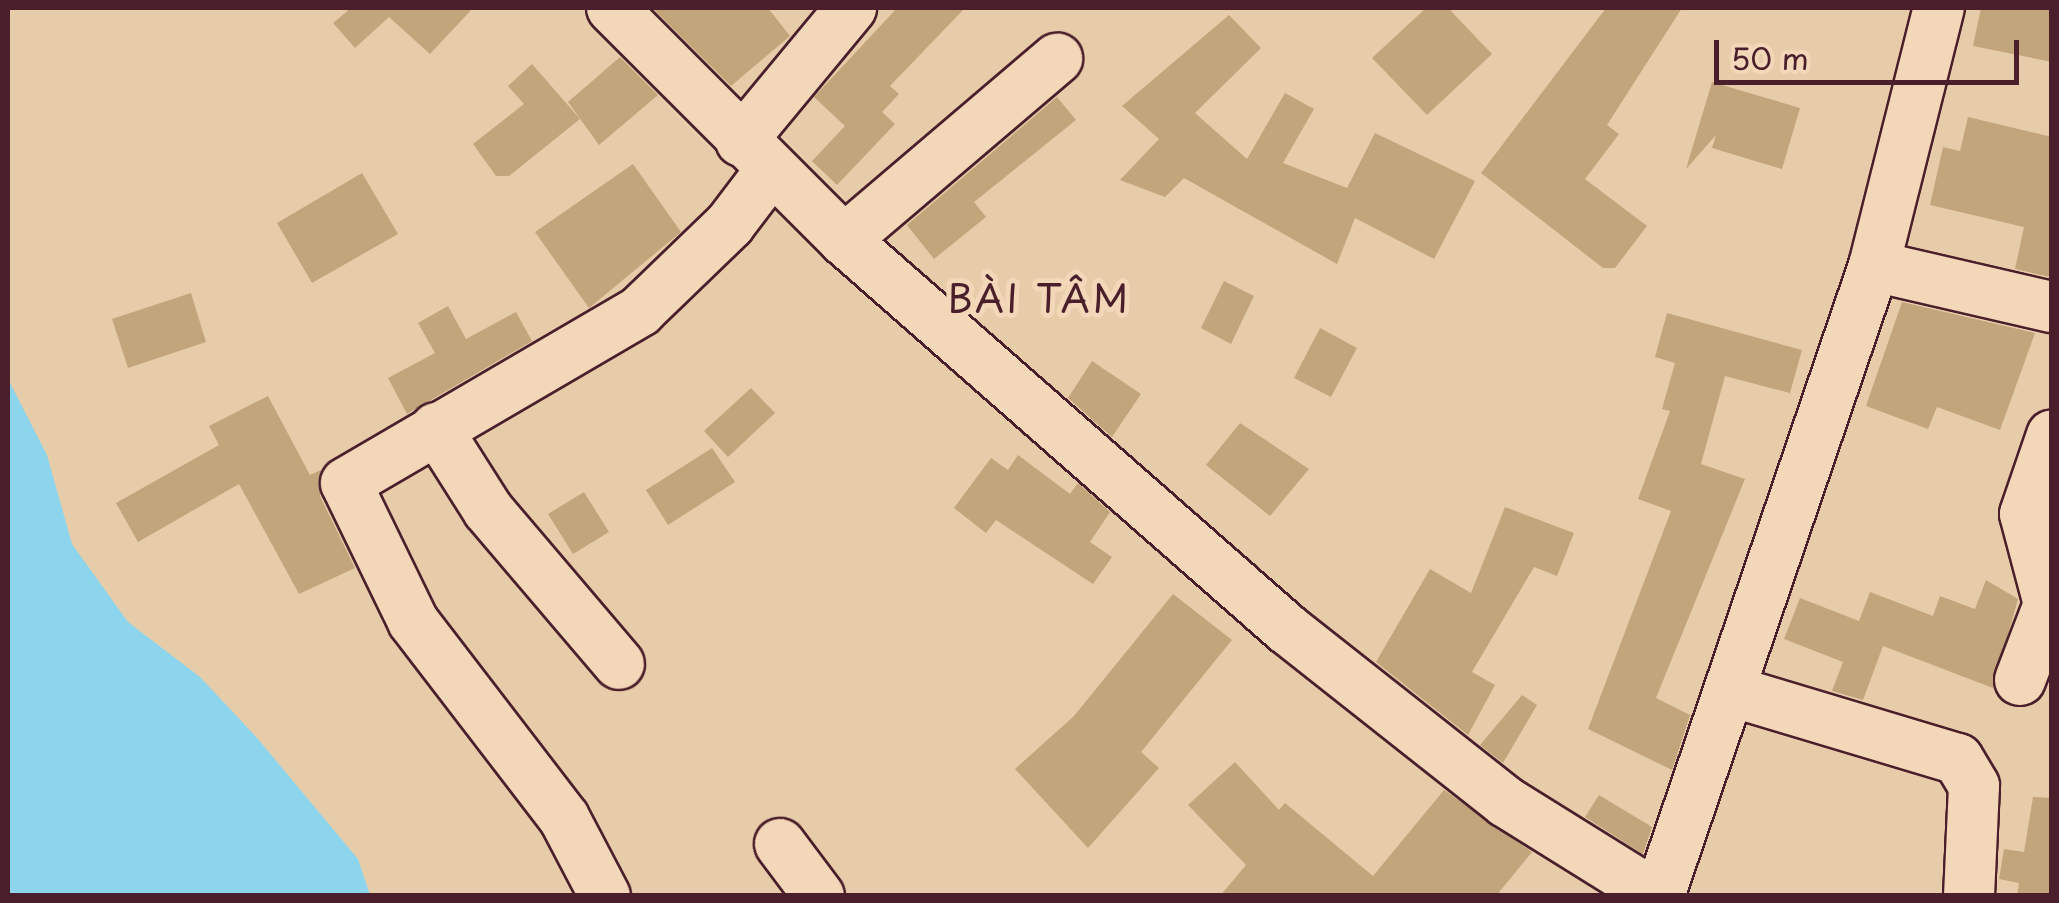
<!DOCTYPE html>
<meta charset="utf-8">
<style>
body{margin:0}
#map{position:relative;width:2059px;height:903px;overflow:hidden;background:#e7cca9;font-family:"Playpen Sans",sans-serif}
div>[style]{position:absolute}
[style*='--x']{left:calc(var(--x)*1px);top:calc(var(--y)*1px);width:calc(var(--w)*1px);rotate:calc(var(--a)*1deg)}
.water>*{inset:0;background:#8cd5ed}
.building>*{inset:0;background:#c3a57c}
.roads{filter:drop-shadow(2px 0 #4a1f2b) drop-shadow(-2px 0 #4a1f2b) drop-shadow(0 2px #4a1f2b) drop-shadow(0 -2px #4a1f2b)}
.minor>*{height:50px;margin:-25px;padding:0 25px;transform-origin:25px;border-radius:25px;background:#f2d8b9}
span{translate:-50% -50%;white-space:nowrap;text-align:center;line-height:1.15;-webkit-text-stroke:10px #f2d8b9;paint-order:stroke}
.neighbourhood-label{font-size:38px;color:#4a1f2b;letter-spacing:2.5px}
.frame{position:absolute;inset:0;border:10px solid #4a1f2b;pointer-events:none}
.scale{position:absolute;left:1714px;top:40px;width:305px;height:45px;box-sizing:border-box;border:5px solid #4a1f2b;border-top:0;padding-left:12px;font-size:30px;line-height:35px;white-space:nowrap;color:#4a1f2b;-webkit-text-stroke:8px #f2d8b9;paint-order:stroke}
</style>
<div id="map">
<div class="water">
<i style="clip-path:polygon(8px 379px,47px 455px,72px 544px,128px 622px,200px 677px,258px 739px,358px 859px,370px 895px,8px 895px)"></i>
</div>
<div class="building">
<i style="clip-path:polygon(351px 8px,473px 8px,430px 54px,389px 17px,355px 48px,333px 23px)"></i>
<i style="clip-path:polygon(652px 8px,768px 8px,790px 36px,731px 86px)"></i>
<i style="clip-path:polygon(897px 8px,965px 8px,890px 86px,899px 94px,882px 112px,895px 124px,837px 185px,812px 161px,845px 126px,814px 97px)"></i>
<i style="clip-path:polygon(1426px 8px,1448px 8px,1492px 54px,1427px 115px,1372px 58px)"></i>
<i style="clip-path:polygon(1606px 8px,1682px 8px,1607px 125px,1619px 134px,1585px 179px,1647px 226px,1615px 268px,1603px 268px,1481px 173px)"></i>
<i style="clip-path:polygon(1981px 8px,2052px 8px,2052px 62px,1973px 46px)"></i>
<i style="clip-path:polygon(1229px 15px,1261px 48px,1195px 113px,1247px 159px,1285px 93px,1314px 109px,1283px 163px,1347px 188px,1375px 133px,1475px 181px,1434px 259px,1355px 218px,1337px 264px,1184px 178px,1165px 197px,1120px 180px,1159px 139px,1122px 106px)"></i>
<i style="clip-path:polygon(620px 57px,658px 95px,599px 145px,568px 102px)"></i>
<i style="clip-path:polygon(532px 64px,580px 119px,509px 176px,496px 176px,473px 144px,524px 104px,508px 86px)"></i>
<i style="clip-path:polygon(1712px 82px,1800px 108px,1782px 169px,1712px 148px,1716px 135px,1686px 169px)"></i>
<i style="clip-path:polygon(1057px 97px,1076px 120px,974px 202px,986px 217px,934px 259px,907px 225px)"></i>
<i style="clip-path:polygon(1968px 117px,2052px 137px,2050px 277px,2015px 269px,2024px 227px,1930px 205px,1943px 147px,1960px 151px)"></i>
<i style="clip-path:polygon(633px 164px,681px 232px,589px 308px,535px 232px)"></i>
<i style="clip-path:polygon(362px 173px,398px 234px,312px 283px,277px 223px)"></i>
<i style="clip-path:polygon(1224px 281px,1254px 296px,1231px 344px,1201px 328px)"></i>
<i style="clip-path:polygon(191px 293px,206px 342px,128px 368px,112px 319px)"></i>
<i style="clip-path:polygon(1902px 302px,2035px 333px,2000px 430px,1937px 407px,1928px 429px,1866px 406px)"></i>
<i style="clip-path:polygon(448px 306px,466px 339px,516px 312px,532px 341px,407px 414px,388px 378px,435px 353px,418px 323px)"></i>
<i style="clip-path:polygon(1667px 313px,1802px 350px,1790px 393px,1725px 376px,1701px 464px,1745px 479px,1656px 698px,1690px 715px,1672px 770px,1588px 729px,1671px 511px,1638px 499px,1670px 411px,1662px 409px,1675px 363px,1655px 357px)"></i>
<i style="clip-path:polygon(1320px 328px,1357px 348px,1331px 397px,1294px 378px)"></i>
<i style="clip-path:polygon(1092px 361px,1141px 394px,1112px 437px,1068px 398px)"></i>
<i style="clip-path:polygon(751px 388px,775px 413px,728px 457px,704px 431px)"></i>
<i style="clip-path:polygon(268px 396px,310px 475px,321px 470px,320px 496px,355px 568px,299px 594px,239px 484px,138px 542px,116px 503px,219px 445px,209px 426px)"></i>
<i style="clip-path:polygon(1240px 423px,1309px 469px,1270px 516px,1206px 465px)"></i>
<i style="clip-path:polygon(712px 448px,735px 482px,668px 525px,646px 490px)"></i>
<i style="clip-path:polygon(1018px 455px,1070px 494px,1078px 483px,1110px 512px,1090px 542px,1112px 557px,1093px 584px,996px 520px,986px 533px,954px 508px,991px 458px,1008px 470px)"></i>
<i style="clip-path:polygon(584px 492px,609px 532px,573px 554px,548px 514px)"></i>
<i style="clip-path:polygon(1505px 507px,1574px 533px,1557px 576px,1534px 567px,1472px 672px,1495px 685px,1468px 735px,1376px 662px,1430px 569px,1471px 593px)"></i>
<i style="clip-path:polygon(1986px 580px,2018px 599px,1993px 688px,1883px 646px,1863px 700px,1832px 691px,1843px 662px,1784px 639px,1800px 598px,1859px 621px,1870px 592px,1933px 616px,1940px 596px,1975px 609px)"></i>
<i style="clip-path:polygon(1173px 594px,1232px 640px,1141px 752px,1159px 768px,1088px 848px,1015px 769px,1074px 716px)"></i>
<i style="clip-path:polygon(1522px 695px,1537px 705px,1503px 763px,1480px 745px)"></i>
<i style="clip-path:polygon(1235px 762px,1279px 810px,1285px 803px,1373px 876px,1444px 790px,1532px 852px,1496px 896px,1220px 896px,1246px 865px,1188px 805px)"></i>
<i style="clip-path:polygon(1599px 795px,1652px 827px,1643px 854px,1585px 817px)"></i>
<i style="clip-path:polygon(2033px 797px,2052px 798px,2052px 896px,2017px 896px,2019px 883px,1999px 879px,2004px 849px,2024px 852px)"></i>
</div>
<div class="roads">
<div class="minor">
<i style="--x:612;--y:8;--w:328;--a:45"></i>
<i style="--x:844;--y:240;--w:590;--a:41.29"></i>
<i style="--x:1287;--y:629;--w:279;--a:38.3"></i>
<i style="--x:1506;--y:802;--w:178;--a:31.9"></i>
<i style="--x:741;--y:141;--w:173;--a:-50.4"></i>
<i style="--x:844;--y:240;--w:280;--a:-40.4"></i>
<i style="--x:1874;--y:266;--w:183;--a:13"></i>
<i style="--x:436;--y:428;--w:97;--a:57.6"></i>
<i style="--x:488;--y:510;--w:202;--a:49.6"></i>
<i style="--x:2020;--y:680;--w:81;--a:-69.1"></i>
<i style="--x:2049;--y:604;--w:93;--a:-104.9"></i>
<i style="--x:2025;--y:514;--w:83;--a:-71.1"></i>
<i style="--x:1731;--y:691;--w:237;--a:16.7"></i>
<i style="--x:1958;--y:759;--w:31;--a:59"></i>
<i style="--x:1974;--y:786;--w:110;--a:92.6"></i>
<i style="--x:780;--y:844;--w:65;--a:53.1"></i>
<i style="--x:605;--y:896;--w:88;--a:-117.7"></i>
<i style="--x:564;--y:818;--w:248;--a:-127.5"></i>
<i style="--x:413;--y:621;--w:153;--a:-115.9"></i>
<i style="--x:346;--y:483;--w:341;--a:-30.3"></i>
<i style="--x:640;--y:311;--w:125;--a:-44"></i>
<i style="--x:730;--y:224;--w:68;--a:-52.8"></i>
<i style="--x:1659;--y:896;--w:666;--a:-71.16"></i>
<i style="--x:1874;--y:266;--w:266;--a:-75.9"></i>
</div>
</div>
<div class="neighbourhood-label">
<span style="left:1039px;top:298px">BÀI TÂM</span>
</div>
<div class="frame"></div>
<div class="scale">50 m</div>
</div>
